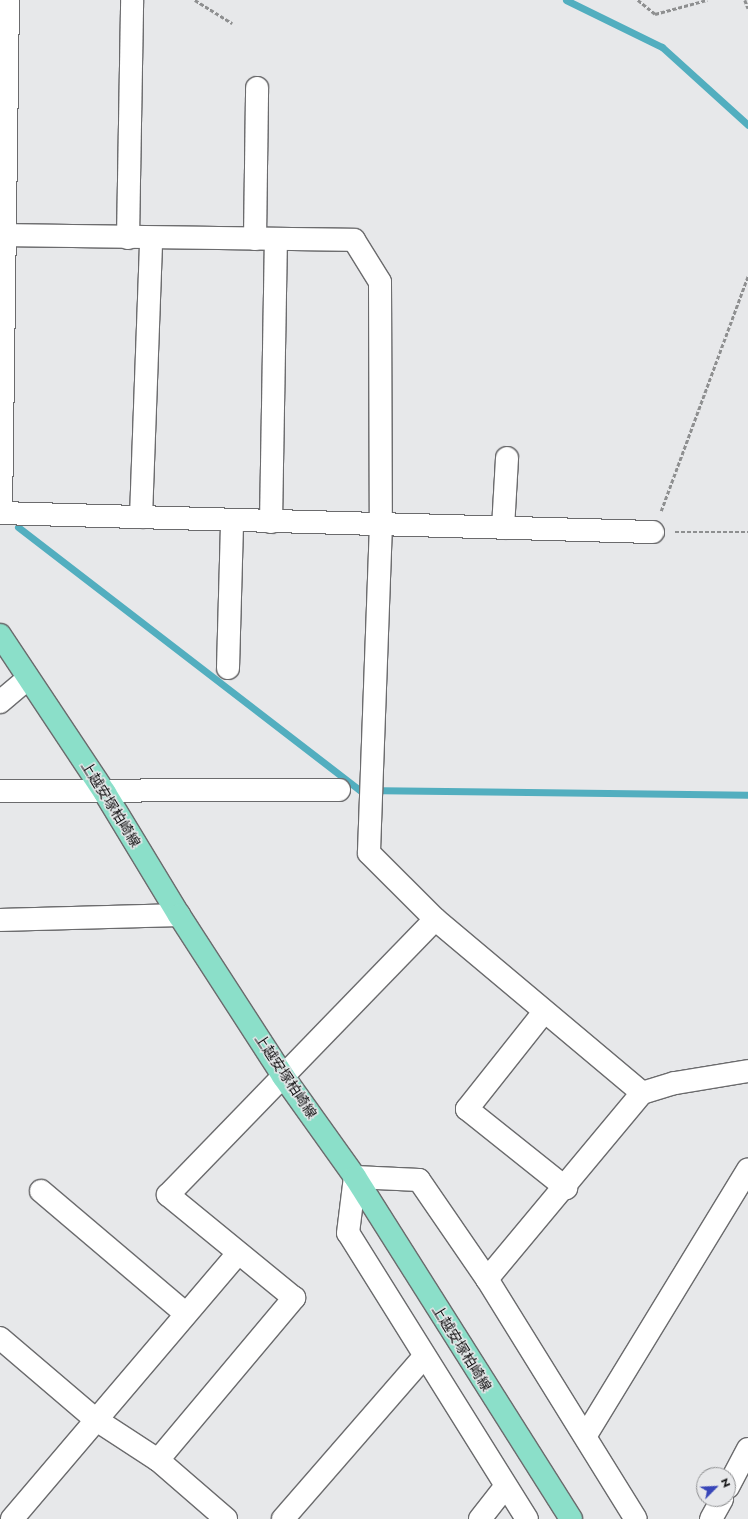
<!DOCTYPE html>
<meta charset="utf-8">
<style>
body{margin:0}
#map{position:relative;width:748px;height:1519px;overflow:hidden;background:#e7e8ea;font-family:Jost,"Noto Sans JP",sans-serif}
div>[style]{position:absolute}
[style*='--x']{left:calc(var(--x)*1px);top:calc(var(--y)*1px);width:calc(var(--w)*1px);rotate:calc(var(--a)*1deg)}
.stream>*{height:7px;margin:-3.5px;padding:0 3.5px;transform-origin:3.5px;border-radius:3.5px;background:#52aebf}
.path>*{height:2.5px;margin-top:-1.25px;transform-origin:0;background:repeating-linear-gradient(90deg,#8e8f90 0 4px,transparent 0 6px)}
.roads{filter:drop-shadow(1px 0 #6b6b6d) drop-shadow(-1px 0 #6b6b6d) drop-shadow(0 1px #6b6b6d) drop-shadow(0 -1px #6b6b6d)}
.minor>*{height:22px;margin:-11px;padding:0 11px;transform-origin:11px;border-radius:11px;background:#fff}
.major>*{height:22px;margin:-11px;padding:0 11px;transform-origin:11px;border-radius:11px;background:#8bdfc9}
span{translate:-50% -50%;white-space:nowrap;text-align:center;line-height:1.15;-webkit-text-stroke:3px #e7e8ea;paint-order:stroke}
.street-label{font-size:14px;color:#0c0c0d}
.north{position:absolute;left:696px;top:1467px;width:40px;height:40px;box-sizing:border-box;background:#e7e8ea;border:1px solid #8f9092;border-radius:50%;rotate:66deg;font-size:11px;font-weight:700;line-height:16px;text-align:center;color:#0c0c0d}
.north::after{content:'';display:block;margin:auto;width:14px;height:18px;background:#3846b9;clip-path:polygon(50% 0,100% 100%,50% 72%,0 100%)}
</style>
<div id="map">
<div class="stream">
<i style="--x:566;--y:0;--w:107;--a:26.1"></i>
<i style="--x:662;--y:47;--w:116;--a:42.2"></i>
<i style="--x:18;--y:527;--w:431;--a:37.6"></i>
<i style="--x:360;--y:790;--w:388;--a:0.7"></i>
</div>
<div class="path">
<i style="--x:195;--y:0;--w:44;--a:31.9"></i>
<i style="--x:638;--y:0;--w:22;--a:39"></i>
<i style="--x:655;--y:14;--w:54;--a:-15.1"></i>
<i style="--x:745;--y:0;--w:9;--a:69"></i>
<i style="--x:661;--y:511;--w:251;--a:-69.7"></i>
<i style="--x:675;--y:532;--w:73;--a:0"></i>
</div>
<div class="roads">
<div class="minor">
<i style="--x:6;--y:235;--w:348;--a:0.8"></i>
<i style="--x:354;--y:240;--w:49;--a:58.2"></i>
<i style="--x:380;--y:282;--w:242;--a:89.8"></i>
<i style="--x:381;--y:524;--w:329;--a:92.1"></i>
<i style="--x:369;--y:853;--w:93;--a:45"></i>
<i style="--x:435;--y:919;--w:270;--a:40"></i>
<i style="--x:128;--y:238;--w:238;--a:-89"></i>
<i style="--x:255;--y:239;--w:151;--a:-89.2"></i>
<i style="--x:0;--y:513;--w:653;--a:1.67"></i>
<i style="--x:1;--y:513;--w:513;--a:-89.22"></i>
<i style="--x:141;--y:517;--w:278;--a:-87.9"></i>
<i style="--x:271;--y:522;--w:281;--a:-89"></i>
<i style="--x:503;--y:528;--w:70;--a:-86.7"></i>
<i style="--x:228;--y:668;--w:146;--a:-88.4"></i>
<i style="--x:0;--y:702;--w:35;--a:-40"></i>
<i style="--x:0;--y:791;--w:339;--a:-0.2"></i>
<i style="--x:0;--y:920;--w:179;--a:-1.6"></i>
<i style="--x:544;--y:1012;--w:124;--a:128.4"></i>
<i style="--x:467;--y:1109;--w:127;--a:38.6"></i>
<i style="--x:41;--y:1191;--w:190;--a:40.3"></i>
<i style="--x:487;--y:1279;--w:242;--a:-50.2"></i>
<i style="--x:642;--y:1093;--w:34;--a:-17"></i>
<i style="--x:675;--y:1083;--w:74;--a:-9.3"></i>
<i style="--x:0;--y:1338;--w:125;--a:40.5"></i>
<i style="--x:95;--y:1419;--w:75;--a:33.1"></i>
<i style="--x:158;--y:1460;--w:90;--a:40.9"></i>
<i style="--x:586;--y:1435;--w:311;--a:-58.6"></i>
<i style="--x:158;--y:1460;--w:212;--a:-50"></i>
<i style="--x:294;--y:1298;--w:163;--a:-140.7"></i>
<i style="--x:168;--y:1195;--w:384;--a:-45.9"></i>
<i style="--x:728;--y:1487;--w:43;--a:-62.2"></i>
<i style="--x:12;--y:1519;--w:349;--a:-49.6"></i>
<i style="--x:283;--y:1519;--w:215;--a:-49"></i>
<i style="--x:480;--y:1519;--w:41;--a:-52"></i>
<i style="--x:527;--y:1519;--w:337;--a:-122"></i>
<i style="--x:348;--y:1233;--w:56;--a:-82.9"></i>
<i style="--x:355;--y:1177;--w:64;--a:2.7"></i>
<i style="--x:419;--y:1180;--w:120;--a:55.5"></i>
<i style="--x:487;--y:1279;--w:282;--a:58.2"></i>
<i style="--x:711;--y:1519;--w:23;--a:-61"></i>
</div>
<div class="major">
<i style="--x:0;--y:635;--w:190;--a:56.4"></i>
<i style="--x:105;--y:793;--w:143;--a:58.8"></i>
<i style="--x:179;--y:915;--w:192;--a:57.1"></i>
<i style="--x:283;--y:1076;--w:124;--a:54.5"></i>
<i style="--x:355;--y:1177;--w:404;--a:57.7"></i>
</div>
</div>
<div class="street-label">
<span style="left:111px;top:804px;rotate:58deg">上越安塚柏崎線</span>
<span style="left:286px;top:1076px;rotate:56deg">上越安塚柏崎線</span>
<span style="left:462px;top:1348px;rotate:58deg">上越安塚柏崎線</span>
</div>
<div class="north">N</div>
</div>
